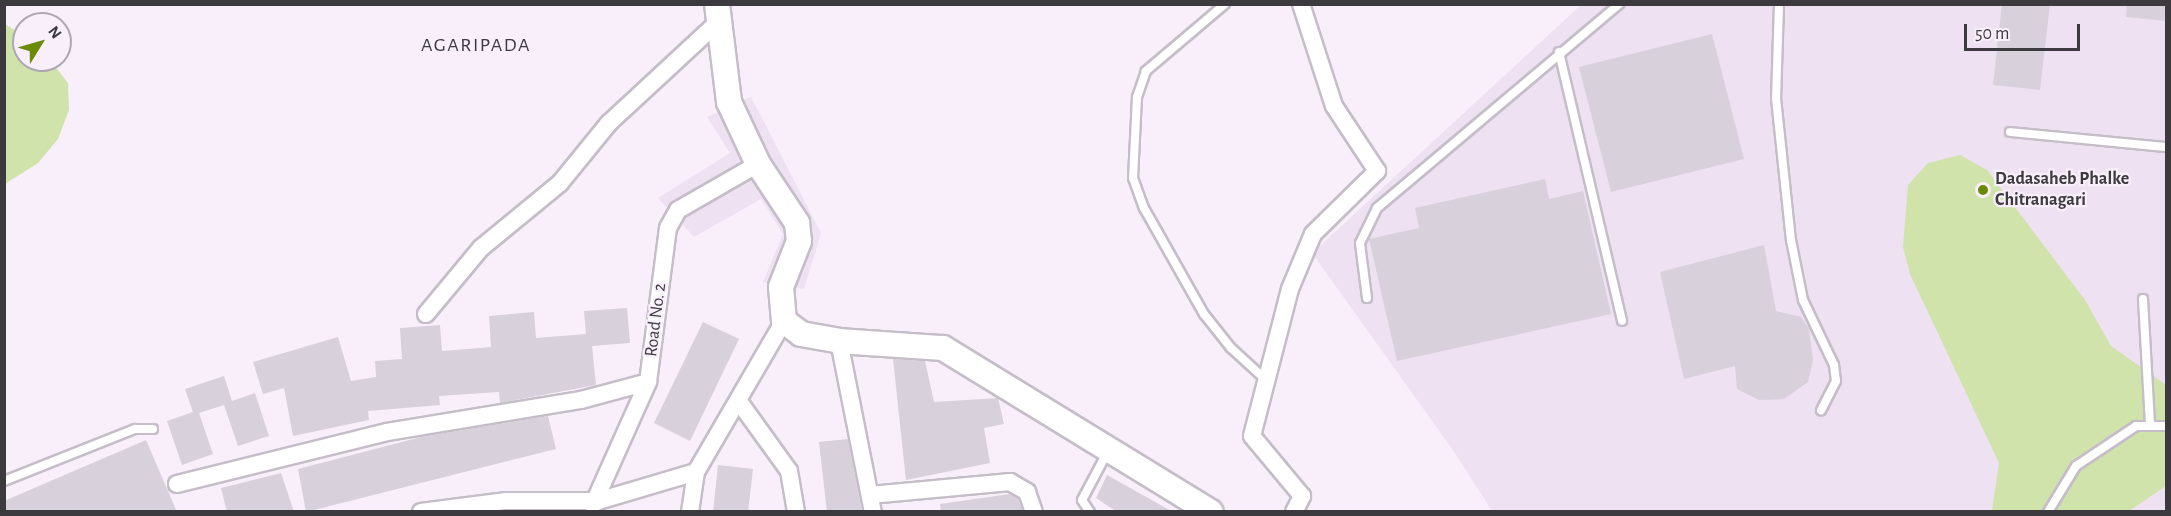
<!DOCTYPE html>
<style>
body{margin:0}
#map{position:relative;width:2171px;height:516px;overflow:hidden;background:#f8effb;font-family:"Alegreya Sans",sans-serif}
div>[style]{position:absolute}
[style*='--x']{left:calc(var(--x)*1px);top:calc(var(--y)*1px);width:calc(var(--w)*1px);rotate:calc(var(--a)*1deg)}
.built>*{inset:0;background:#ede1f2}
.green>*{inset:0;background:#cfe3ab}
.building>*{inset:0;background:#d8d0db}
.roads{filter:drop-shadow(2px 0 #c5bdc8) drop-shadow(-2px 0 #c5bdc8) drop-shadow(0 2px #c5bdc8) drop-shadow(0 -2px #c5bdc8)}
.lane>*{height:8px;margin:-4px;padding:0 4px;transform-origin:4px;border-radius:4px;background:#fff}
.street>*{height:16px;margin:-8px;padding:0 8px;transform-origin:8px;border-radius:8px;background:#fff}
.secondary>*{height:24px;margin:-12px;padding:0 12px;transform-origin:12px;border-radius:12px;background:#fff}
.dots>*{width:16px;height:16px;translate:-50% -50%;box-sizing:border-box;border:3px solid #f8effb;border-radius:50%}
span{translate:-50% -50%;white-space:nowrap;text-align:center;line-height:1.15;-webkit-text-stroke:4.5px #f8effb;paint-order:stroke}
.poi-label{font-size:18px;color:#3d3a3f;font-weight:700}
.left{translate:0 -50%;text-align:left}
.street-label{font-size:18px;color:#3d3a3f}
.neighbourhood-label{font-size:20px;color:#3d3a3f;letter-spacing:1.5px}
.frame{position:absolute;inset:0;border:6px solid #3d3a3f;pointer-events:none}
.north{position:absolute;left:12px;top:12px;width:60px;height:60px;box-sizing:border-box;background:#f8effb;border:2px solid #ada7b0;border-radius:50%;rotate:53deg;font-size:16px;font-weight:700;line-height:24px;text-align:center;color:#3d3a3f}
.north::after{content:'';display:block;margin:auto;width:21px;height:27px;background:#6a8a08;clip-path:polygon(50% 0,100% 100%,50% 72%,0 100%)}
.scale{position:absolute;left:1964px;top:24px;width:116px;height:27px;box-sizing:border-box;border:3px solid #3d3a3f;border-top:0;padding-left:8px;font-size:18px;line-height:21px;white-space:nowrap;color:#3d3a3f;-webkit-text-stroke:4px #f8effb;paint-order:stroke}
</style>
<div id="map">
<div class="built">
<i style="clip-path:polygon(1581px 5px,2166px 5px,2166px 511px,1492px 511px,1455px 453px,1312px 253px)"></i>
<i style="clip-path:polygon(751px 97px,821px 233px,804px 289px,763px 282px,783px 234px,761px 199px,694px 237px,658px 198px,730px 153px,707px 117px)"></i>
</div>
<div class="green">
<i style="clip-path:polygon(5px 24px,24px 36px,24px 60px,50px 60px,68px 83px,69px 110px,58px 139px,38px 163px,5px 184px)"></i>
<i style="clip-path:polygon(1960px 155px,1987px 170px,2085px 300px,2111px 346px,2166px 385px,2166px 486px,2129px 511px,1992px 511px,1999px 463px,1910px 274px,1903px 247px,1908px 185px,1928px 163px)"></i>
</div>
<div class="building">
<i style="clip-path:polygon(2002px 4px,2050px 4px,2040px 90px,1993px 85px)"></i>
<i style="clip-path:polygon(2127px 4px,2166px 4px,2166px 21px,2126px 17px)"></i>
<i style="clip-path:polygon(1712px 34px,1744px 159px,1611px 192px,1579px 67px)"></i>
<i style="clip-path:polygon(1545px 179px,1549px 199px,1583px 191px,1611px 314px,1397px 361px,1369px 239px,1419px 228px,1415px 208px)"></i>
<i style="clip-path:polygon(1764px 245px,1776px 311px,1801px 317px,1809px 329px,1813px 360px,1808px 382px,1784px 399px,1759px 400px,1737px 389px,1735px 366px,1684px 379px,1660px 272px)"></i>
<i style="clip-path:polygon(627px 308px,630px 343px,592px 346px,596px 385px,500px 403px,499px 392px,439px 396px,440px 405px,368px 411px,369px 420px,293px 436px,284px 388px,263px 394px,253px 362px,338px 337px,351px 381px,376px 377px,375px 361px,402px 359px,400px 328px,440px 325px,442px 351px,491px 347px,489px 316px,534px 312px,536px 338px,586px 334px,584px 311px)"></i>
<i style="clip-path:polygon(703px 322px,739px 339px,690px 441px,654px 423px)"></i>
<i style="clip-path:polygon(893px 359px,925px 361px,934px 402px,998px 398px,1004px 424px,984px 428px,990px 463px,906px 480px)"></i>
<i style="clip-path:polygon(224px 376px,232px 401px,255px 393px,269px 436px,238px 446px,224px 405px,199px 413px,213px 454px,182px 465px,167px 421px,193px 412px,185px 389px)"></i>
<i style="clip-path:polygon(548px 416px,556px 449px,306px 512px,298px 469px,421px 437px)"></i>
<i style="clip-path:polygon(848px 439px,862px 512px,827px 512px,819px 442px)"></i>
<i style="clip-path:polygon(146px 440px,177px 512px,4px 512px,4px 501px)"></i>
<i style="clip-path:polygon(718px 465px,753px 469px,748px 512px,713px 512px)"></i>
<i style="clip-path:polygon(281px 473px,294px 512px,227px 512px,221px 488px)"></i>
<i style="clip-path:polygon(1107px 475px,1173px 512px,1117px 512px,1096px 498px)"></i>
<i style="clip-path:polygon(1010px 494px,1018px 499px,1023px 512px,941px 512px,940px 504px)"></i>
</div>
<div class="roads">
<div class="lane">
<i style="--x:1225;--y:4;--w:104;--a:139.7"></i>
<i style="--x:1146;--y:71;--w:28;--a:109"></i>
<i style="--x:1137;--y:97;--w:81;--a:92.8"></i>
<i style="--x:1133;--y:178;--w:32;--a:70"></i>
<i style="--x:1144;--y:208;--w:122;--a:60.5"></i>
<i style="--x:1204;--y:314;--w:43;--a:51.5"></i>
<i style="--x:1231;--y:348;--w:47;--a:42.4"></i>
<i style="--x:1779;--y:4;--w:94;--a:91.8"></i>
<i style="--x:1776;--y:98;--w:143;--a:84"></i>
<i style="--x:1791;--y:240;--w:61;--a:78.7"></i>
<i style="--x:1803;--y:300;--w:72;--a:64.5"></i>
<i style="--x:1834;--y:365;--w:16;--a:83"></i>
<i style="--x:1836;--y:381;--w:33;--a:117"></i>
<i style="--x:1559;--y:52;--w:276;--a:76.8"></i>
<i style="--x:2010;--y:132;--w:157;--a:5.5"></i>
<i style="--x:1367;--y:298;--w:55;--a:-97.3"></i>
<i style="--x:1360;--y:243;--w:39;--a:-64"></i>
<i style="--x:1377;--y:208;--w:317;--a:-40.1"></i>
<i style="--x:2143;--y:299;--w:127;--a:86.8"></i>
<i style="--x:4;--y:481;--w:141;--a:-21.7"></i>
<i style="--x:135;--y:429;--w:18;--a:0"></i>
<i style="--x:1090;--y:512;--w:14;--a:-124"></i>
<i style="--x:1082;--y:500;--w:55;--a:-62"></i>
<i style="--x:2048;--y:512;--w:54;--a:-58.7"></i>
<i style="--x:2076;--y:466;--w:72;--a:-33.7"></i>
<i style="--x:2136;--y:426;--w:30;--a:0"></i>
</div>
<div class="street">
<i style="--x:426;--y:314;--w:86;--a:-50.2"></i>
<i style="--x:481;--y:248;--w:102;--a:-39.4"></i>
<i style="--x:560;--y:183;--w:77;--a:-50.8"></i>
<i style="--x:609;--y:123;--w:147;--a:-42.8"></i>
<i style="--x:839;--y:341;--w:174;--a:78.8"></i>
<i style="--x:740;--y:403;--w:84;--a:54.2"></i>
<i style="--x:789;--y:471;--w:42;--a:80.3"></i>
<i style="--x:177;--y:484;--w:216;--a:-13.9"></i>
<i style="--x:387;--y:432;--w:197;--a:-9.4"></i>
<i style="--x:581;--y:400;--w:69;--a:-15"></i>
<i style="--x:870;--y:495;--w:141;--a:-5.3"></i>
<i style="--x:1010;--y:482;--w:20;--a:30"></i>
<i style="--x:1027;--y:492;--w:21;--a:71"></i>
<i style="--x:593;--y:505;--w:135;--a:-65.9"></i>
<i style="--x:648;--y:382;--w:155;--a:-82.6"></i>
<i style="--x:668;--y:228;--w:21;--a:-61"></i>
<i style="--x:678;--y:210;--w:92;--a:-29.9"></i>
<i style="--x:421;--y:512;--w:86;--a:-7.4"></i>
<i style="--x:506;--y:501;--w:92;--a:0"></i>
<i style="--x:598;--y:501;--w:102;--a:-16.5"></i>
<i style="--x:696;--y:472;--w:175;--a:-59.8"></i>
<i style="--x:690;--y:512;--w:40;--a:-81.5"></i>
<i style="--x:1294;--y:512;--w:18;--a:-63"></i>
<i style="--x:1302;--y:496;--w:78;--a:-129.8"></i>
<i style="--x:1252;--y:436;--w:152;--a:-75.5"></i>
<i style="--x:1290;--y:289;--w:60;--a:-67.3"></i>
<i style="--x:1313;--y:234;--w:90;--a:-44.5"></i>
<i style="--x:1377;--y:171;--w:78;--a:-123.5"></i>
<i style="--x:1334;--y:106;--w:107;--a:-107.9"></i>
</div>
<div class="secondary">
<i style="--x:717;--y:4;--w:99;--a:83"></i>
<i style="--x:729;--y:102;--w:68;--a:64.9"></i>
<i style="--x:758;--y:164;--w:71;--a:56.5"></i>
<i style="--x:797;--y:223;--w:18;--a:84"></i>
<i style="--x:799;--y:241;--w:49;--a:111.4"></i>
<i style="--x:781;--y:287;--w:34;--a:85"></i>
<i style="--x:784;--y:321;--w:21;--a:37"></i>
<i style="--x:801;--y:334;--w:39;--a:10"></i>
<i style="--x:839;--y:341;--w:104;--a:3.9"></i>
<i style="--x:943;--y:348;--w:314;--a:31.5"></i>
</div>
</div>
<div class="dots">
<i style="left:1983px;top:190px;background:#6a8a08"></i>
</div>
<div class="poi-label">
<span class="left" style="left:1995px;top:190px">Dadasaheb Phalke<br>Chitranagari</span>
</div>
<div class="street-label">
<span style="left:656px;top:320px;rotate:-83deg">Road No. 2</span>
</div>
<div class="neighbourhood-label">
<span style="left:476px;top:45px">AGARIPADA</span>
</div>
<div class="frame"></div>
<div class="north">N</div>
<div class="scale">50 m</div>
</div>
